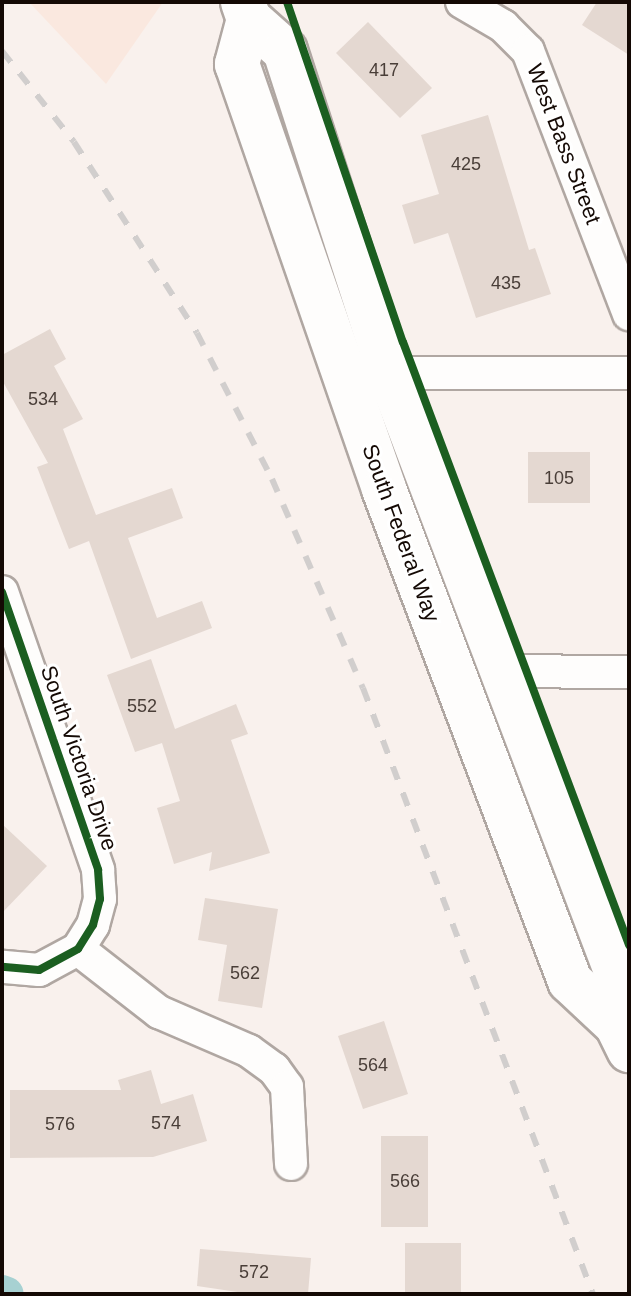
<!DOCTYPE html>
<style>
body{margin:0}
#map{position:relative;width:631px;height:1296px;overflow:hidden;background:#f9f1ed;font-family:Helvetica,sans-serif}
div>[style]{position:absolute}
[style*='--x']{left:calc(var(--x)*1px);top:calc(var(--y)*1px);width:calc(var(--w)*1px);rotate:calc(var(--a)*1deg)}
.built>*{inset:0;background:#fae8df}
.canal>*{height:34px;margin:-17px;padding:0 17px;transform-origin:17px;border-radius:17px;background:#a7d1d2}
.building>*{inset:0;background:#e4d8d1}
.roads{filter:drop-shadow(2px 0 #b0a7a2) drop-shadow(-2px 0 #b0a7a2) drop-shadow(0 2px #b0a7a2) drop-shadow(0 -2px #b0a7a2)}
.street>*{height:32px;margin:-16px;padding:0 16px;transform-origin:16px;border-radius:16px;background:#fefdfc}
.secondary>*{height:44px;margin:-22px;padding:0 22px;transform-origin:22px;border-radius:22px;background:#fefdfc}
.rail>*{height:6px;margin-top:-3px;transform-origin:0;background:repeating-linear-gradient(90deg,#d1cecd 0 14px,transparent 0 28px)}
.cycleway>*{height:8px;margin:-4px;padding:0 4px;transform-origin:4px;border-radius:4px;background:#1b5e20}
span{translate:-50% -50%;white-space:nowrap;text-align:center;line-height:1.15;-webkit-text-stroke:6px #fff;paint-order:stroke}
.number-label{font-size:18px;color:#493e38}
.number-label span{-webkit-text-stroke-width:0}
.street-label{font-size:22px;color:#140904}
.frame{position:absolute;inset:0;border:4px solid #140904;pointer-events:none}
</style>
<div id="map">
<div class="built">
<i style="clip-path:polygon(29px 2px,163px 2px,106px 84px)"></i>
</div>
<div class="canal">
<i style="--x:2;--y:1292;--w:5;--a:22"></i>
</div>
<div class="building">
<i style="clip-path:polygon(597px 2px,629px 2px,629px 55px,582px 25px)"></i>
<i style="clip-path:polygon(368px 22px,432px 88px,400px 118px,336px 53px)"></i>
<i style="clip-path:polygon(488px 115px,529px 250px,535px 248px,551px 294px,476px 318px,448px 233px,414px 244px,402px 205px,439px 194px,421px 135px)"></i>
<i style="clip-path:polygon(50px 329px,66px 359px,54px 366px,83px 419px,63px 429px,96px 515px,172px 488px,183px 518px,128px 538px,157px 618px,202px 601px,212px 628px,131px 659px,89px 541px,69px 549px,37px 467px,48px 463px,2px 380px,2px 355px)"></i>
<i style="clip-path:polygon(528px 452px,590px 452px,590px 503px,528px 503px)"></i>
<i style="clip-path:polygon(151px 659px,175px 729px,236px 704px,248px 734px,231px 740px,270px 853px,209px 871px,212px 852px,174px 864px,157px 808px,180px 801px,162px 743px,135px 752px,107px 675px)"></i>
<i style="clip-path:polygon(2px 824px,47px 866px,2px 913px)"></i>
<i style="clip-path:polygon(205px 898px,278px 909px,262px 1008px,218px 1001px,227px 945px,198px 940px)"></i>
<i style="clip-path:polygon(384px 1021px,408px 1094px,363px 1109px,338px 1036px)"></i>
<i style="clip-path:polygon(151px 1070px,161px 1104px,193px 1094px,207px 1141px,153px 1157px,10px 1158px,10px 1090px,121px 1090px,118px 1080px)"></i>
<i style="clip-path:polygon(381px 1136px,428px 1136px,428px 1227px,381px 1227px)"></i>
<i style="clip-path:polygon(405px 1243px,461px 1243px,461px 1294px,405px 1294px)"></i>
<i style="clip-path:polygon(200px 1249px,311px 1258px,308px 1294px,251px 1294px,197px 1286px)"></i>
</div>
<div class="roads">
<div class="street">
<i style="--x:462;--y:2;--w:48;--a:30.3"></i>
<i style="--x:503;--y:26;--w:35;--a:45"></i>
<i style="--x:528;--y:51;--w:282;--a:69"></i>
<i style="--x:389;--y:373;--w:240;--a:0"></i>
<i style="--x:2;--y:592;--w:294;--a:70.9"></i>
<i style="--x:98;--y:870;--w:29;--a:86"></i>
<i style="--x:100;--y:899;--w:27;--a:105"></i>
<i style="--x:93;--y:925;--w:28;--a:122"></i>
<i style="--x:78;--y:949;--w:44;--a:151.7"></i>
<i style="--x:39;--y:970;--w:37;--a:-175"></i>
<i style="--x:503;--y:671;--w:126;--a:0.5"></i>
<i style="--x:78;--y:949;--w:103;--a:37.9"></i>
<i style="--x:159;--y:1012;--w:98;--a:23.4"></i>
<i style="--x:249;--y:1051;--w:31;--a:36"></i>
<i style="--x:274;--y:1069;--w:22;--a:54"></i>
<i style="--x:287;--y:1087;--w:77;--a:87"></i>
</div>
<div class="secondary">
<i style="--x:243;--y:2;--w:18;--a:71"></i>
<i style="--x:249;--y:19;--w:48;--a:41.6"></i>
<i style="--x:285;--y:51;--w:338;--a:72.1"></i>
<i style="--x:389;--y:373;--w:640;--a:69.21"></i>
<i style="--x:616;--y:971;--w:54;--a:88.9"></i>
<i style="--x:249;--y:19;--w:47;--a:104.9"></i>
<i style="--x:237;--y:64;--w:450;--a:70.9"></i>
<i style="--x:384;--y:489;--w:526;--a:69.29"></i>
<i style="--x:570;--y:981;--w:64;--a:43.1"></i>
<i style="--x:617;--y:1025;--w:28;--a:64"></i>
</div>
</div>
<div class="rail">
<i style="--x:2;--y:51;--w:116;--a:51.6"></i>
<i style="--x:74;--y:142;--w:227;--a:57.2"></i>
<i style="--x:197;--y:333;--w:164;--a:62.8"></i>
<i style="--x:272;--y:479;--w:228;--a:66.5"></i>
<i style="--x:363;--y:688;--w:648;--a:69.22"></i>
</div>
<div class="cycleway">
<i style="--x:287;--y:2;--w:359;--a:71.2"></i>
<i style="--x:403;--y:342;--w:644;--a:69.45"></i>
<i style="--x:2;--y:592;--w:294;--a:70.9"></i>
<i style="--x:98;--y:870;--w:29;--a:86"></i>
<i style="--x:100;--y:899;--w:27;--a:105"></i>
<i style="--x:93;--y:925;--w:28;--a:122"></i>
<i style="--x:78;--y:949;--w:44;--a:151.7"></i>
<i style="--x:39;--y:970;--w:37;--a:-175"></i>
</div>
<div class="number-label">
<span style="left:384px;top:70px">417</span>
<span style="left:466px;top:164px">425</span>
<span style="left:506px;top:283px">435</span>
<span style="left:43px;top:399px">534</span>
<span style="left:559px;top:478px">105</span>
<span style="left:142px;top:706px">552</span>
<span style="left:245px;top:973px">562</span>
<span style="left:373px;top:1065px">564</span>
<span style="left:166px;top:1123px">574</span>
<span style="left:60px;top:1124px">576</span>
<span style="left:405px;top:1181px">566</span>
<span style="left:254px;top:1272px">572</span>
</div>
<div class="street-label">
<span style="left:564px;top:144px;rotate:69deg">West Bass Street</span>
<span style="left:401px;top:533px;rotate:70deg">South Federal Way</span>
<span style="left:79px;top:758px;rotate:71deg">South Victoria Drive</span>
</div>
<div class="frame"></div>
</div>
